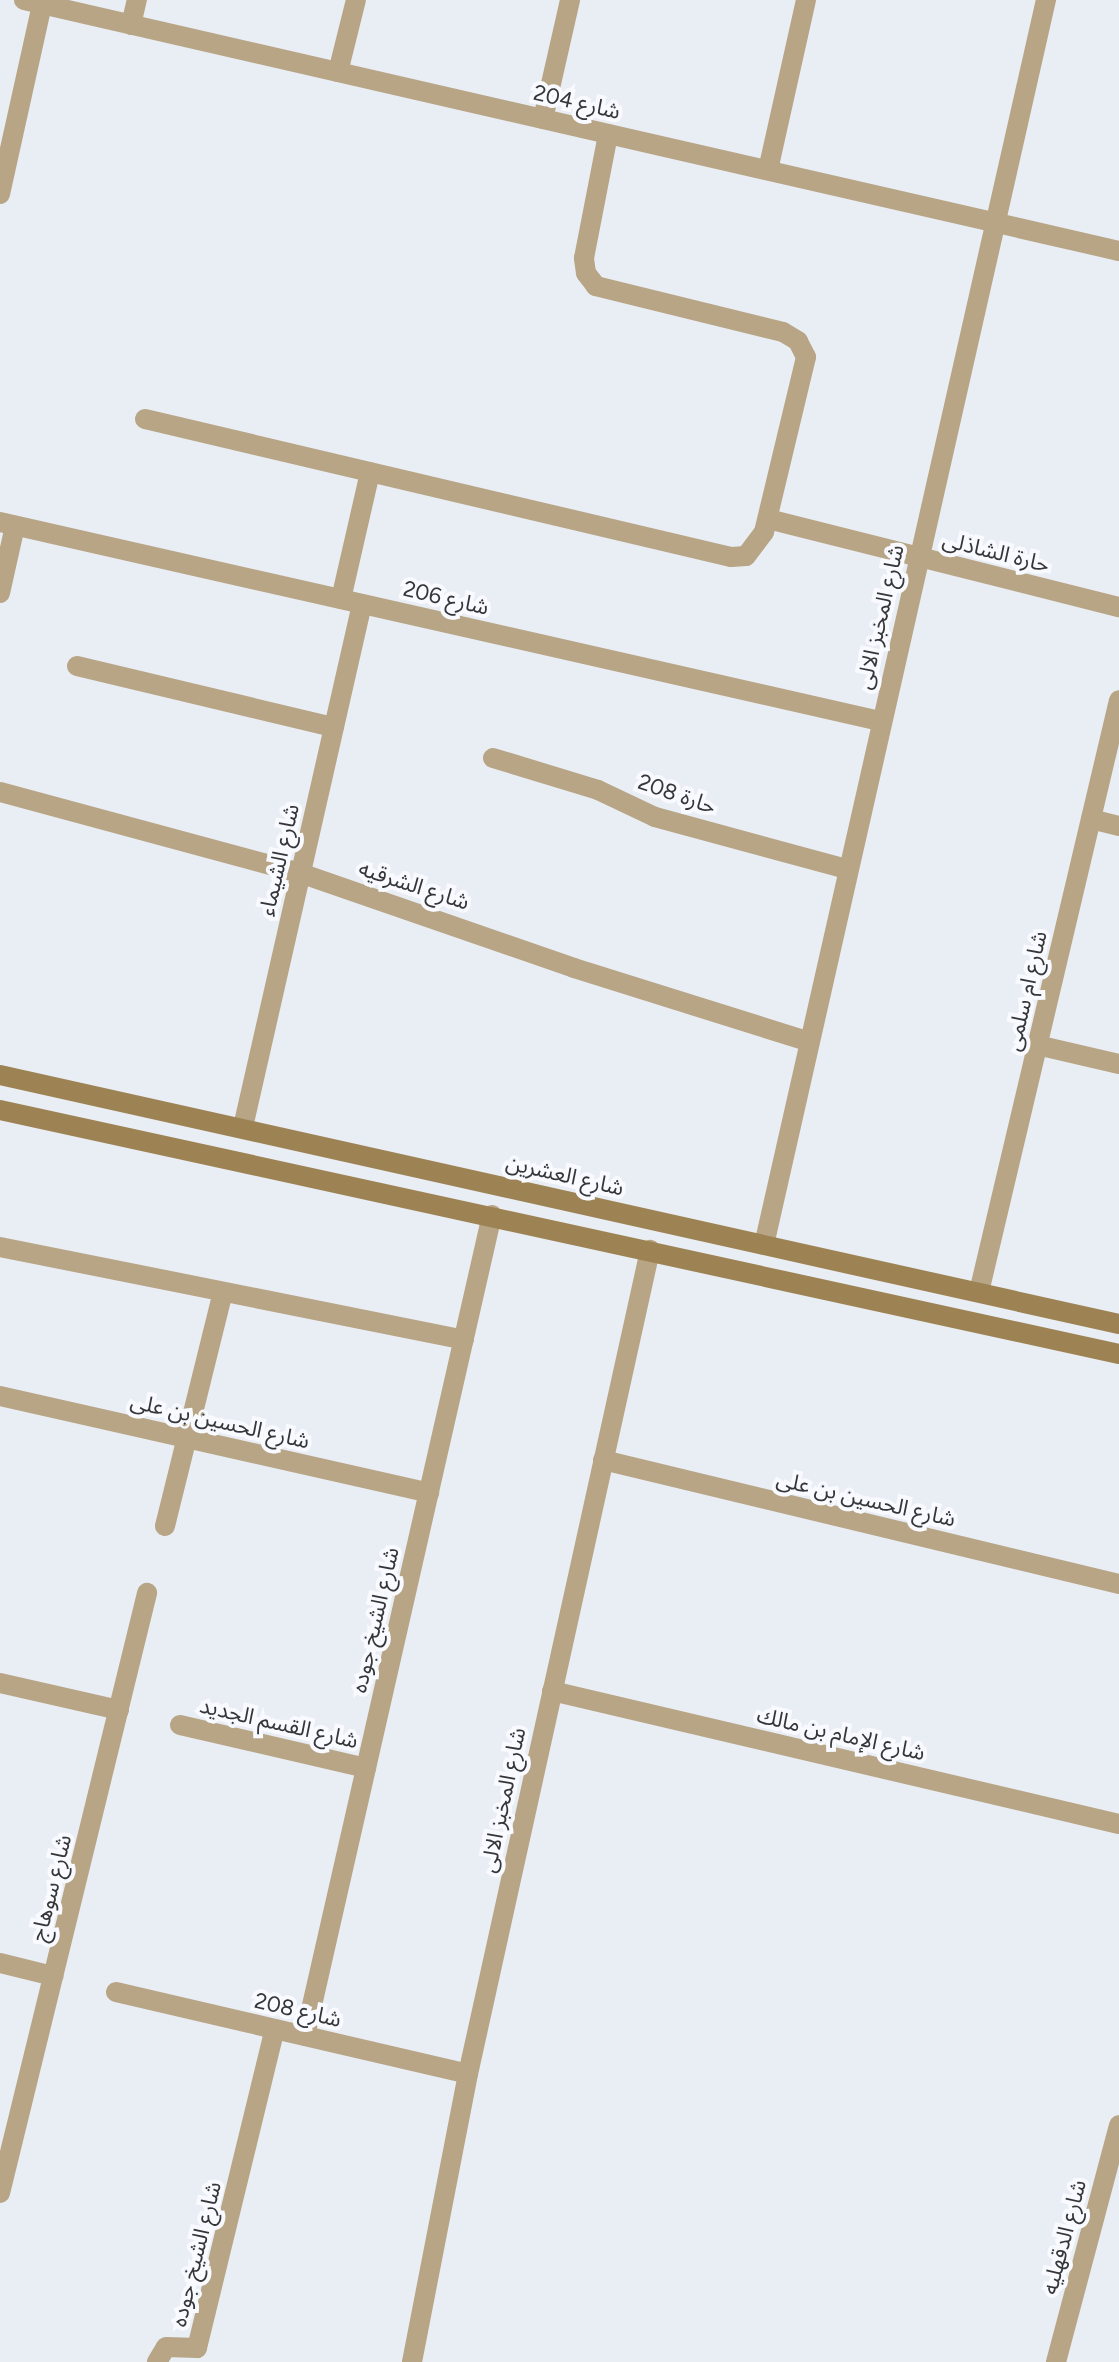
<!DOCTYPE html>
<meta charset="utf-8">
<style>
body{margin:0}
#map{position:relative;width:1119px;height:2362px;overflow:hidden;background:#e9edf4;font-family:Figtree,"Noto Sans Arabic",sans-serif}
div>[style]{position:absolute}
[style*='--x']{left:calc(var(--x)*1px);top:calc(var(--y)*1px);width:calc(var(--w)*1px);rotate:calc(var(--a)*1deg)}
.street>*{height:20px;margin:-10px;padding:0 10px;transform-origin:10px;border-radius:10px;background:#b7a586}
.secondary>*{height:20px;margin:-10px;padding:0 10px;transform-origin:10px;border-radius:10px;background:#9d8253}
span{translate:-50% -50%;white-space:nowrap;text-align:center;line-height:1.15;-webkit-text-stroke:8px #f8faff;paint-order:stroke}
.street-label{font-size:22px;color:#343638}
</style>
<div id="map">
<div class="street">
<i style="--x:24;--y:0;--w:1123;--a:12.91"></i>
<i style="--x:131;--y:25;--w:26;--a:-77"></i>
<i style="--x:338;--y:72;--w:74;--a:-76"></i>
<i style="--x:543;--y:119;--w:122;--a:-77.2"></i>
<i style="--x:768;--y:170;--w:174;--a:-77.4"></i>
<i style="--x:0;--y:194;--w:195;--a:-77.5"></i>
<i style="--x:145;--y:419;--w:602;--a:13.25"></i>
<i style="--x:731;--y:557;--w:15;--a:-4"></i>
<i style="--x:746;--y:556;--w:30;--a:-53"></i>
<i style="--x:764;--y:532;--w:180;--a:-76.5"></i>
<i style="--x:806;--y:357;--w:18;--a:-117"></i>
<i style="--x:798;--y:341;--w:17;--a:-149"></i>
<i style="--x:783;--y:332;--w:193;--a:-166.2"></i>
<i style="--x:596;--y:286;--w:16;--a:-128"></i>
<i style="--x:586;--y:273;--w:15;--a:-98"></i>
<i style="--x:584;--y:258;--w:126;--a:-79"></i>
<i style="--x:768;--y:519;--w:362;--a:14.1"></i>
<i style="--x:0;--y:522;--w:902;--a:12.74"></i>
<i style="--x:0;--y:593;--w:69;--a:-77.4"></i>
<i style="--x:341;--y:599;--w:130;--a:-77.1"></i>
<i style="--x:77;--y:666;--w:264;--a:13.4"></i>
<i style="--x:493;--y:758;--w:110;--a:16.9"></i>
<i style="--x:598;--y:790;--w:63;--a:25.3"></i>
<i style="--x:655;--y:817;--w:199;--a:15.2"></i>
<i style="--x:0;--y:792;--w:311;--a:15.1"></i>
<i style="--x:300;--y:873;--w:290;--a:19.1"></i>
<i style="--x:574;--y:968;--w:244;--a:17.4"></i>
<i style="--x:1091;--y:819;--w:29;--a:14"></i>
<i style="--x:1037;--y:1045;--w:84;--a:13"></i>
<i style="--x:243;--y:1127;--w:536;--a:-77.18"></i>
<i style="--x:764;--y:1245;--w:1277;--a:-77.24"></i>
<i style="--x:0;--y:1247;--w:473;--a:11.3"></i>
<i style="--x:979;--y:1292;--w:608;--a:-76.69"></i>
<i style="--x:0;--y:1396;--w:440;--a:12.7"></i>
<i style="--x:603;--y:1460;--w:531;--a:13.51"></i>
<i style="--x:165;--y:1526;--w:241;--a:-76.1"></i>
<i style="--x:0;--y:1683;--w:122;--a:12.8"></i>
<i style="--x:552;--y:1691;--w:582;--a:13.2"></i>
<i style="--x:180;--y:1725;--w:191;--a:13"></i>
<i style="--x:0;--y:1963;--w:55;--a:13.8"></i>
<i style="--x:116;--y:1992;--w:361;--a:13.1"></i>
<i style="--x:305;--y:2036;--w:842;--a:-77.17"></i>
<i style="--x:0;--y:2193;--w:618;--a:-76.23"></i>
<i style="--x:157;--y:2362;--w:17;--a:-59"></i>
<i style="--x:166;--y:2347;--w:31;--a:2"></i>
<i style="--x:197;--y:2348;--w:328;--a:-76.3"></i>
<i style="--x:412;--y:2362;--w:293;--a:-79"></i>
<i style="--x:468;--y:2074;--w:844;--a:-77.54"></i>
<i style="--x:1056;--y:2362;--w:245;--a:-75.1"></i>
</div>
<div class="secondary">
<i style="--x:0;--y:1075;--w:1146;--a:12.55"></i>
<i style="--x:0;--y:1110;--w:1145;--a:12.3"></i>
</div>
<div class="street-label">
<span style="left:577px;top:102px;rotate:13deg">شارع 204</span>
<span style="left:996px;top:552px;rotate:14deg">حارة الشاذلى</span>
<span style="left:446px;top:598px;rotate:13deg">شارع 206</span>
<span style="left:880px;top:617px;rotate:-77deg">شارع المخبز الالى</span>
<span style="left:677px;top:794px;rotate:19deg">حارة 208</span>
<span style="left:279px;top:860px;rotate:-77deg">شارع الشيماء</span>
<span style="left:414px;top:885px;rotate:18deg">شارع الشرقيه</span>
<span style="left:1026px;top:991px;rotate:-77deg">شارع ام سلمى</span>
<span style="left:565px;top:1175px;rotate:13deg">شارع العشرين</span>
<span style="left:220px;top:1421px;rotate:13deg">شارع الحسين بن على</span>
<span style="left:866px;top:1499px;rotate:13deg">شارع الحسين بن على</span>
<span style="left:375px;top:1620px;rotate:-77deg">شارع الشيخ جوده</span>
<span style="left:279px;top:1723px;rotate:13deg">شارع القسم الجديد</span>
<span style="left:841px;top:1734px;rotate:13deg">شارع الإمام بن مالك</span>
<span style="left:503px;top:1800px;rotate:-78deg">شارع المخبز الالى</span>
<span style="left:51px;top:1888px;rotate:-76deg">شارع سوهاج</span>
<span style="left:298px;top:2010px;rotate:13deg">شارع 208</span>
<span style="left:1064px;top:2237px;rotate:-75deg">شارع الدقهليه</span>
<span style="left:196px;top:2254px;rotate:-76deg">شارع الشيخ جوده</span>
</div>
</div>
